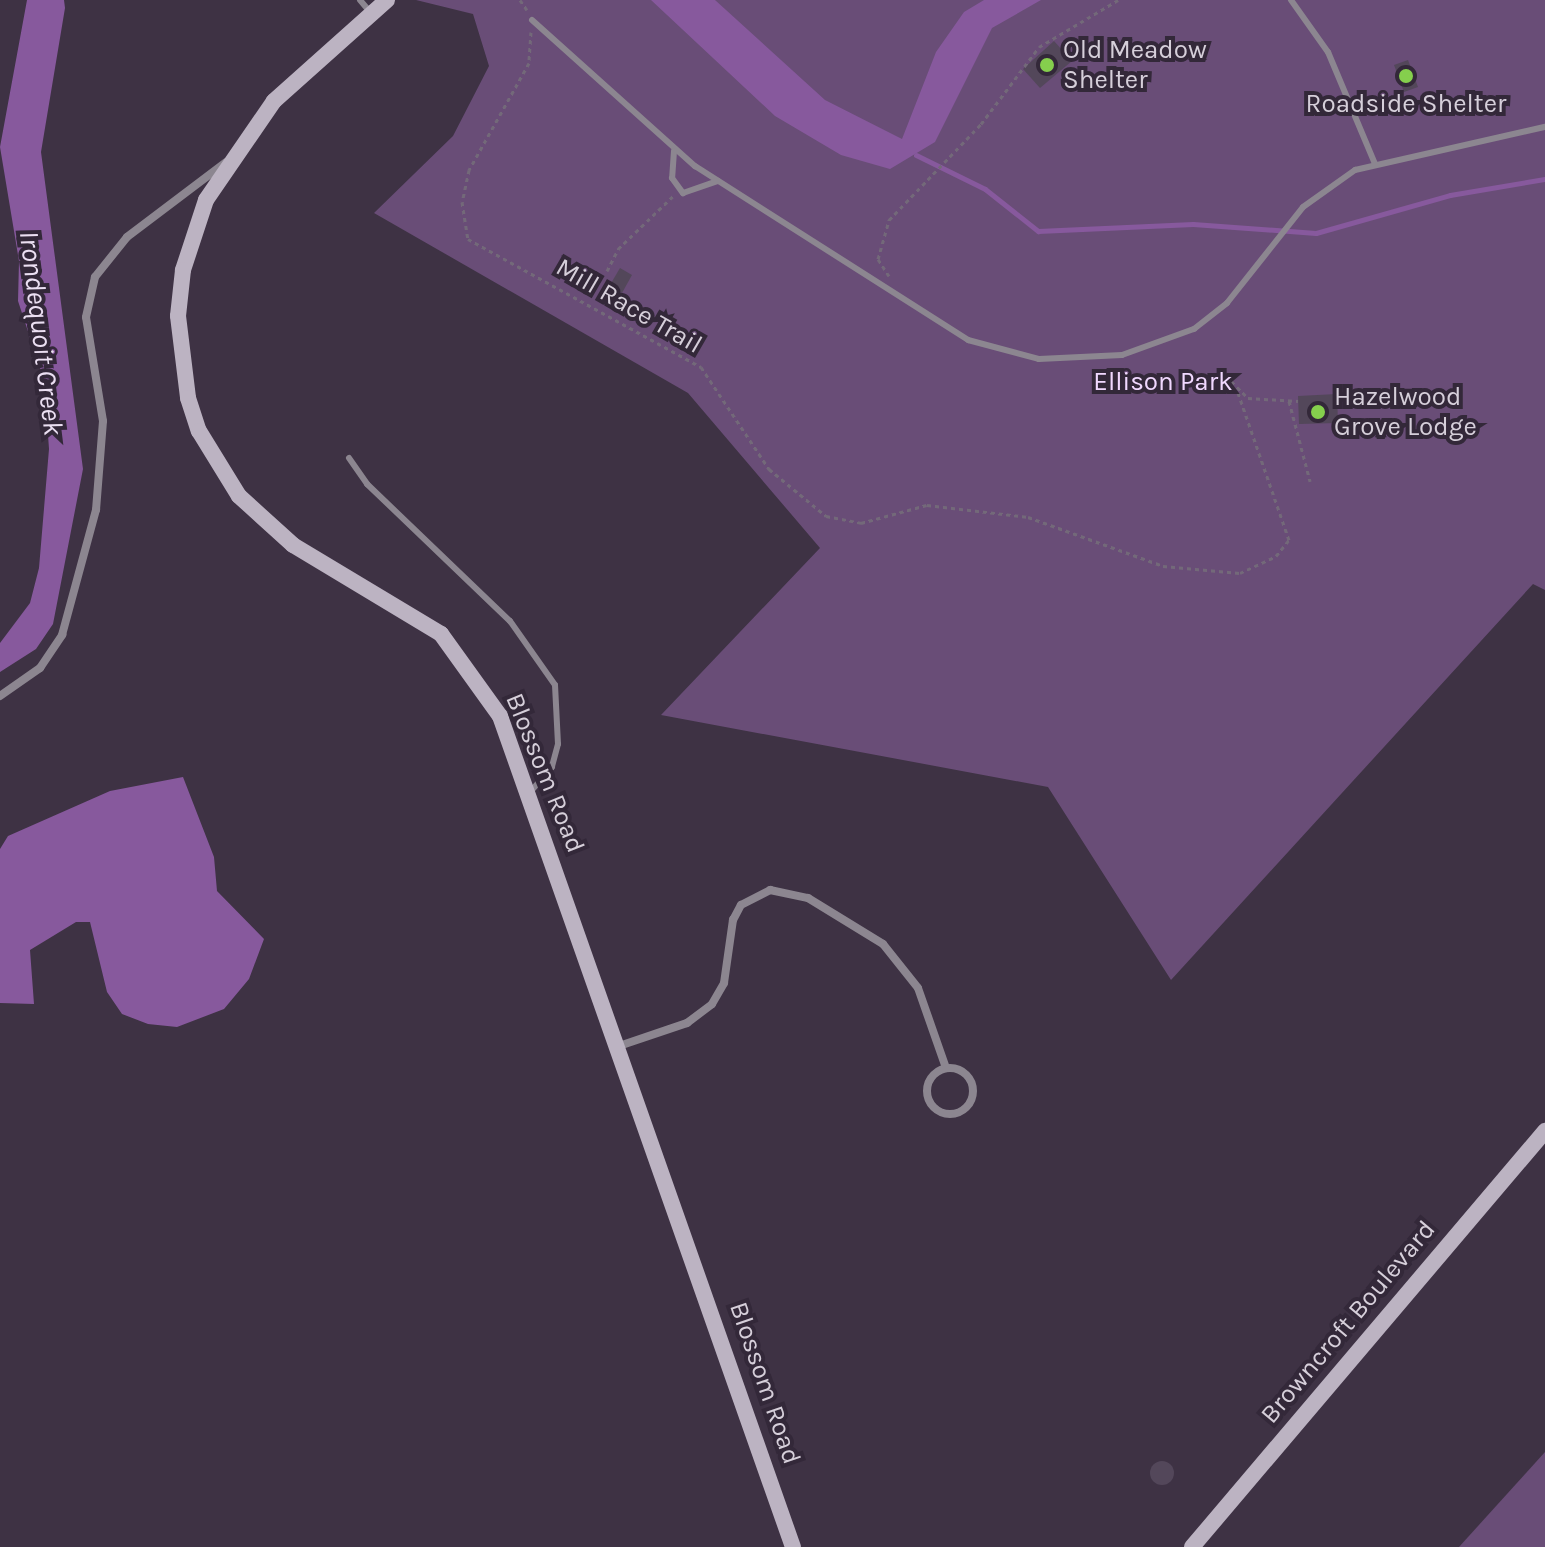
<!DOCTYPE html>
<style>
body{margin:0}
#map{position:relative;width:1545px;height:1547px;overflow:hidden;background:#3e3244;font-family:Karla,sans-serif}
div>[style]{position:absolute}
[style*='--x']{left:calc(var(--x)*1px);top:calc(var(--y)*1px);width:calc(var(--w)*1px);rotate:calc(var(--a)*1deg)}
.green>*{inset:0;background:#694d77}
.water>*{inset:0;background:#87599d}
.stream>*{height:5px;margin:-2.5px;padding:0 2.5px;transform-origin:2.5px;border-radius:2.5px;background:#87599d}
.building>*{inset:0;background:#53475a}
.round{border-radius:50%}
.path>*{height:3px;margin-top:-1.5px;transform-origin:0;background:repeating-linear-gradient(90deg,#736979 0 4px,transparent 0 8px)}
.lane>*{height:6px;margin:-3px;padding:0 3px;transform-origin:3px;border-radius:3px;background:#8c8690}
.street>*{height:8px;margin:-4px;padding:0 4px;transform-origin:4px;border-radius:4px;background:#8c8690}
.street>.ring{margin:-4px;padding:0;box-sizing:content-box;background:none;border:8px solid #8c8690;border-radius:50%}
.secondary>*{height:16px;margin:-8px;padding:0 8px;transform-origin:8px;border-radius:8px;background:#bcb3c2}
.dots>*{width:22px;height:22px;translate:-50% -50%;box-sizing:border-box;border:4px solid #332839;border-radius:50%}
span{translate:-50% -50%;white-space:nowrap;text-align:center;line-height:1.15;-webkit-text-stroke:8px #332839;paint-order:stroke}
.poi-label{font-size:26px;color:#d6cfda}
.left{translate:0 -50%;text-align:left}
.street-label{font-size:26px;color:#d6cfda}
.park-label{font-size:26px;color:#f1d8ff}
.water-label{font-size:28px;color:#ebdff2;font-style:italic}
</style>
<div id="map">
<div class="green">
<i style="clip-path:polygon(416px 0,1545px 0,1545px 590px,1533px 584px,1171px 980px,1048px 787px,661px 715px,820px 548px,688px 393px,374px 213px,453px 136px,489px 66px,473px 14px)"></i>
<i style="clip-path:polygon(1545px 1452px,1545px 1547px,1459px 1547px)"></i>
</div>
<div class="water">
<i style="clip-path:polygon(27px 0,64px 0,65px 8px,41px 152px,83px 469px,53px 624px,36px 649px,0 672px,0 643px,30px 603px,39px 568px,49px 449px,44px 380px,18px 301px,19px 261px,0 147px)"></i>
<i style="clip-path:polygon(651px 0,715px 0,825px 100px,902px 139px,936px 52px,964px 12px,984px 0,1041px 0,992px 28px,935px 142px,890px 169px,841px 155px,775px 116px)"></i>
<i style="clip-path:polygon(183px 777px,214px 857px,217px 891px,264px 939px,249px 979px,224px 1009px,177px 1027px,148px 1024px,122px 1014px,107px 992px,90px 922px,76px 922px,30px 950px,34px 1004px,0 1003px,0 849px,8px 836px,110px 791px)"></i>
</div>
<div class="stream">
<i style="--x:916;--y:155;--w:77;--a:26.2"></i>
<i style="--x:985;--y:189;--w:68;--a:38.4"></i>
<i style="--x:1038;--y:231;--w:155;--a:-2.6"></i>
<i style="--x:1193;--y:224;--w:123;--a:4.2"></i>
<i style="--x:1316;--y:233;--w:139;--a:-15.8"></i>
<i style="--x:1450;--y:195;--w:96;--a:-9.6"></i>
</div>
<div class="building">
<i style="clip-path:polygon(1054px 41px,1072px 61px,1040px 88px,1023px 69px)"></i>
<i style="clip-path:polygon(1408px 60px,1418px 87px,1404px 92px,1394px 65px)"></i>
<i style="clip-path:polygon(620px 268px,632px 275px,622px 293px,610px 285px)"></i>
<i style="clip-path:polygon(1337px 394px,1338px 423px,1299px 424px,1298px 396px)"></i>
<i class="round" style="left:1150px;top:1461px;width:24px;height:24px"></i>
</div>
<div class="path">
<i style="--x:520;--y:0;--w:12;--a:55"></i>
<i style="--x:531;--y:32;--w:31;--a:94"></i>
<i style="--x:529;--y:63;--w:123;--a:119.3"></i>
<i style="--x:469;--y:170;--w:33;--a:102"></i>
<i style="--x:462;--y:202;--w:37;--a:81"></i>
<i style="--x:468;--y:239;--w:266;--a:28.8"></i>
<i style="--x:701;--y:367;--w:123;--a:56.3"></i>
<i style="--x:769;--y:469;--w:74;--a:39.5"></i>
<i style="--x:826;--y:516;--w:36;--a:11"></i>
<i style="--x:861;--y:523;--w:68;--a:-15.3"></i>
<i style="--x:927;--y:505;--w:102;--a:6.8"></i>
<i style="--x:1028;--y:517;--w:144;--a:19.9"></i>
<i style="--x:1163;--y:566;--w:77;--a:5.2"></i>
<i style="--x:1240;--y:573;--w:40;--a:-25"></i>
<i style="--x:1276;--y:556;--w:21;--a:-51"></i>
<i style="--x:1289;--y:540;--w:159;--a:-109.1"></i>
<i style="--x:607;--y:271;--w:25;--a:-63"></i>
<i style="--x:618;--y:249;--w:76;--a:-43.9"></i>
<i style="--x:889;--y:276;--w:20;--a:-123"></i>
<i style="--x:878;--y:259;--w:41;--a:-74.2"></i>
<i style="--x:889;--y:220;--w:133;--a:-46.2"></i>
<i style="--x:981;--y:124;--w:96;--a:-53"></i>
<i style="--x:1039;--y:47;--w:92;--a:-30.7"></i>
<i style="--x:1220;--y:370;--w:40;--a:45"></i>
<i style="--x:1248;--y:398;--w:50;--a:3.4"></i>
<i style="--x:1289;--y:401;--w:83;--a:75.3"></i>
</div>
<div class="lane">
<i style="--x:360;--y:0;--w:17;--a:50"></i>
<i style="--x:1291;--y:0;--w:64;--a:54.6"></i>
<i style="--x:1328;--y:52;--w:121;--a:67.2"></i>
<i style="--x:532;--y:20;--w:219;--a:41.9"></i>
<i style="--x:695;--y:166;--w:324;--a:32.5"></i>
<i style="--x:968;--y:340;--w:73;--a:15"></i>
<i style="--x:1039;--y:359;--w:83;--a:-2.8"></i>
<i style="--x:1122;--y:355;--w:77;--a:-19.9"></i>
<i style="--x:1194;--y:329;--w:42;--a:-38.2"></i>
<i style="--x:1227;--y:303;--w:122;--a:-51.6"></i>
<i style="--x:1303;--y:207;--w:64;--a:-35.4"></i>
<i style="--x:1355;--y:170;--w:195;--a:-12.8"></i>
<i style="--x:674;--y:151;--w:27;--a:94"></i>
<i style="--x:672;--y:178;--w:19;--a:54"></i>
<i style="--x:683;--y:193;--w:37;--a:-19"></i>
<i style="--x:349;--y:458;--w:32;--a:55"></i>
<i style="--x:367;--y:484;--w:198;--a:43.8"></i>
<i style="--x:510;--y:621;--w:78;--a:54.9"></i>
<i style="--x:555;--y:685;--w:59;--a:87.1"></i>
<i style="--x:558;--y:744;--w:24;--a:105"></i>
<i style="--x:552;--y:767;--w:32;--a:131"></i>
</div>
<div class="street">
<i style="--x:0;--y:696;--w:49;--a:-35"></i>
<i style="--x:40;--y:668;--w:40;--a:-56"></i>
<i style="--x:62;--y:635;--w:130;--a:-74.8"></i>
<i style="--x:96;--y:510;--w:89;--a:-85.5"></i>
<i style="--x:103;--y:421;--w:105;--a:-99.3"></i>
<i style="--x:86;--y:317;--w:41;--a:-77.3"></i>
<i style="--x:95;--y:277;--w:51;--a:-51.3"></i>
<i style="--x:127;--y:237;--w:124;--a:-37.1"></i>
<i style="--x:622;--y:1045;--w:69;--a:-18.7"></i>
<i style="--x:687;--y:1023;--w:31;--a:-37"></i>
<i style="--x:712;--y:1004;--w:24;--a:-60"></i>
<i style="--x:724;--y:983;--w:64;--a:-81.9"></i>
<i style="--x:733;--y:920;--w:17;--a:-62"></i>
<i style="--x:741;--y:905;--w:33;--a:-27"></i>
<i style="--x:770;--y:890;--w:39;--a:12"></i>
<i style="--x:808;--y:898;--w:88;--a:31.5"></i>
<i style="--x:883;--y:944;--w:56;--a:51.5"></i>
<i style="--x:918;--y:988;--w:85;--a:70.7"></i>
<i class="ring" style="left:927px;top:1068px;width:38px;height:38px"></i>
</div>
<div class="secondary">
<i style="--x:387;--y:0;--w:152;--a:138.2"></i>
<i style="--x:274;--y:101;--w:120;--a:124.5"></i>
<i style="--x:206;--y:200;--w:74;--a:108.2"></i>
<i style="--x:183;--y:270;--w:46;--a:96.2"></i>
<i style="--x:178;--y:316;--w:83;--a:83"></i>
<i style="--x:188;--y:398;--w:35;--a:72"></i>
<i style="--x:199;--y:431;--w:76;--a:58.4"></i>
<i style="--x:239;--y:496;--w:73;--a:42.2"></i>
<i style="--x:293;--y:545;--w:173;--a:31"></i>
<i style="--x:441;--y:634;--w:101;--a:54.3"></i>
<i style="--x:500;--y:716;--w:881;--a:70.58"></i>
<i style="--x:1192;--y:1547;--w:546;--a:-49.68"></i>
</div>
<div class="dots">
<i style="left:1047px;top:65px;background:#85cf4d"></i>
<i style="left:1406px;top:76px;background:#85cf4d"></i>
<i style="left:1318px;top:412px;background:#85cf4d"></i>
</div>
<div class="poi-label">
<span class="left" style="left:1063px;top:65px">Old Meadow<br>Shelter</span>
<span style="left:1406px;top:104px">Roadside Shelter</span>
<span class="left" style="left:1334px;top:412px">Hazelwood<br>Grove Lodge</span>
</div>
<div class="street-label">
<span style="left:629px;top:306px;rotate:30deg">Mill Race Trail</span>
<span style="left:545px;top:773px;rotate:68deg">Blossom Road</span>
<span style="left:1348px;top:1322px;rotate:-50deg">Browncroft Boulevard</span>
<span style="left:765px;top:1383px;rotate:71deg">Blossom Road</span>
</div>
<div class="park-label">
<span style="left:1163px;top:382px">Ellison Park</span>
</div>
<div class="water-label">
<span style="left:41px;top:333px;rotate:83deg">Irondequoit Creek</span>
</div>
</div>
